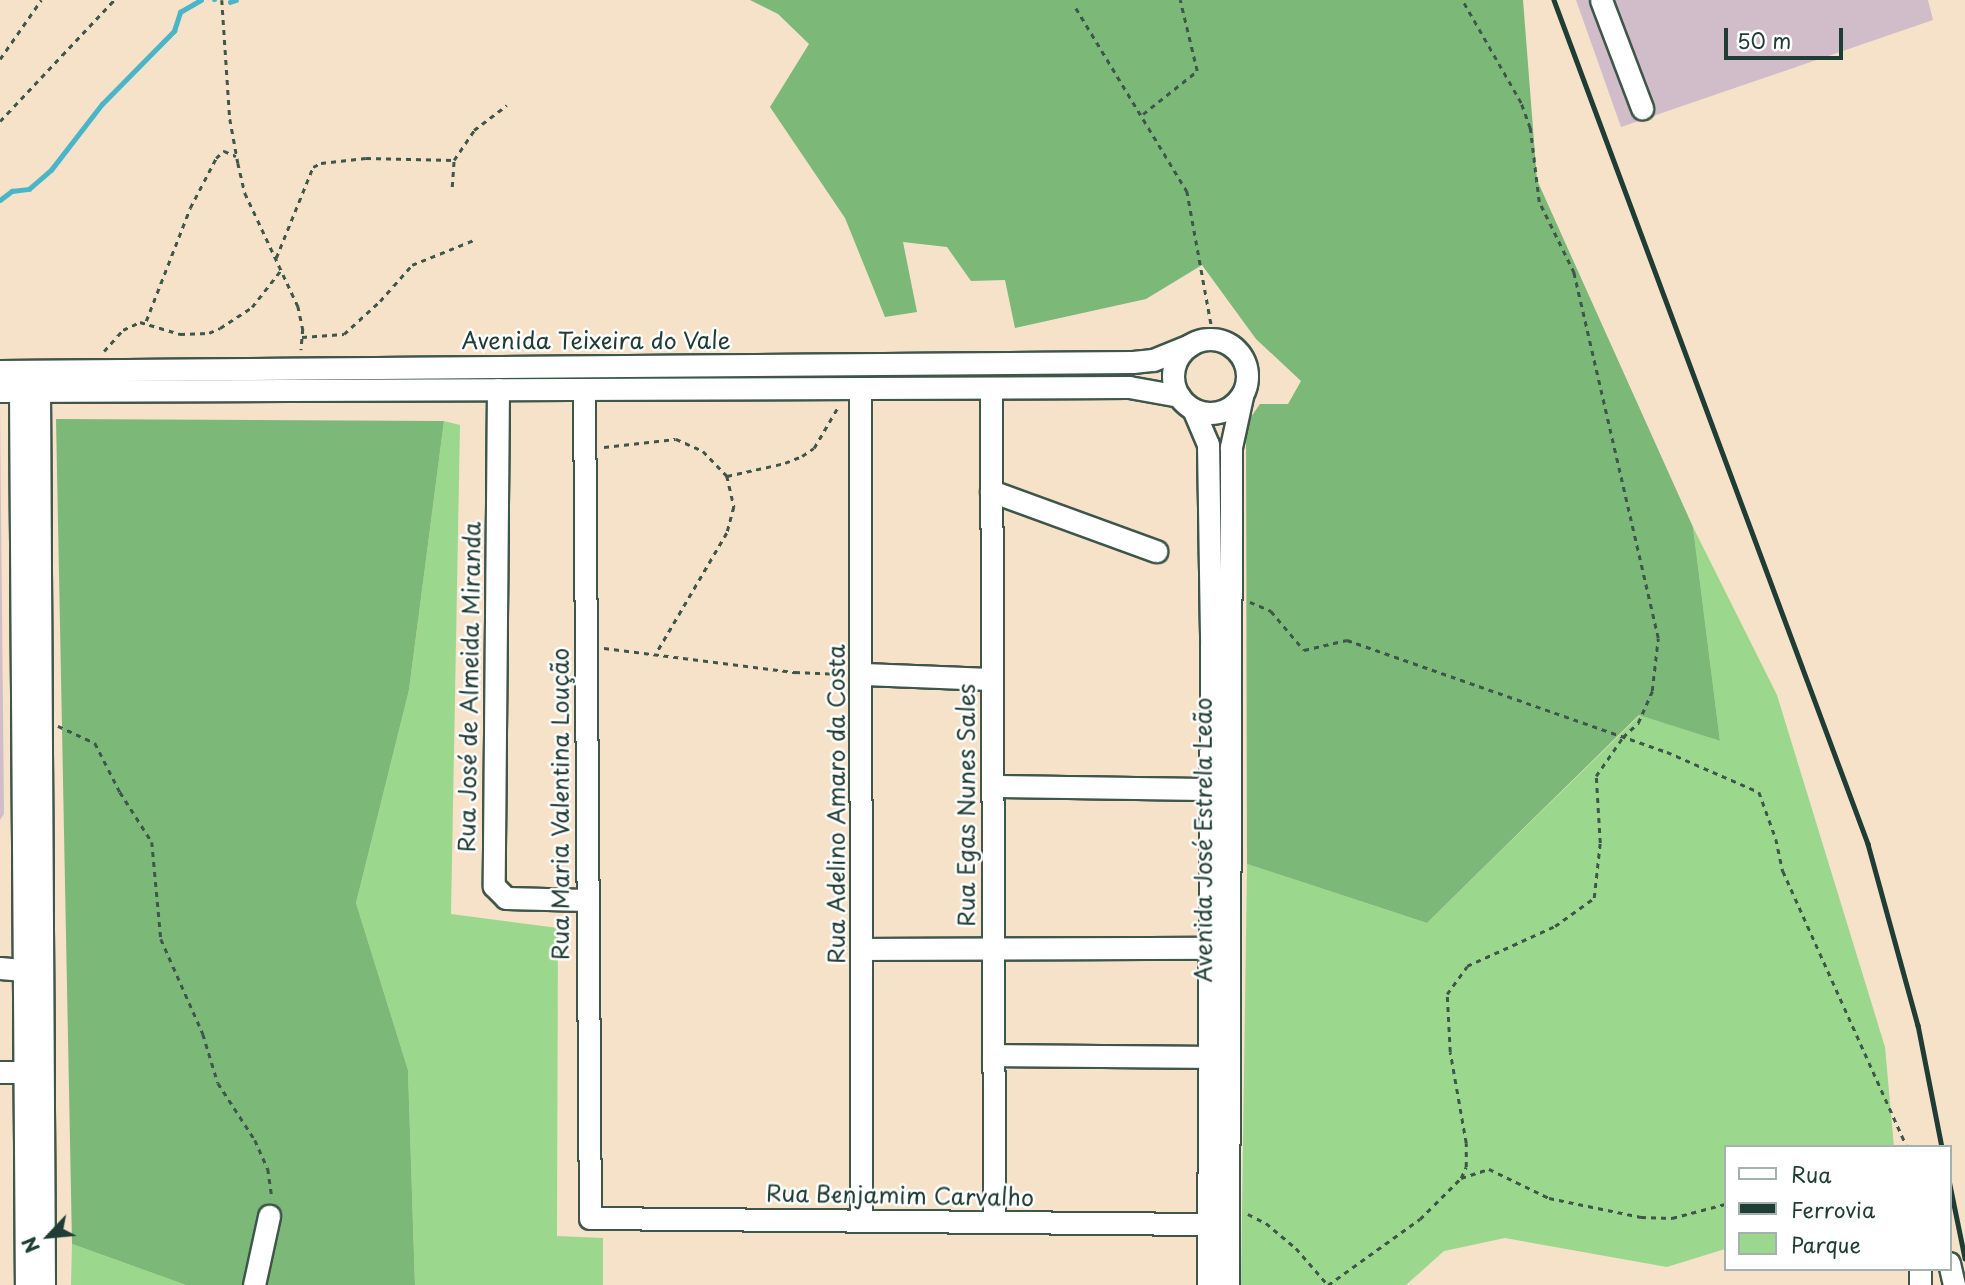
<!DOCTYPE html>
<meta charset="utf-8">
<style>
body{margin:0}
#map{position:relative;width:1965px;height:1285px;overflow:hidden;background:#f5e2c9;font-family:"Playpen Sans",sans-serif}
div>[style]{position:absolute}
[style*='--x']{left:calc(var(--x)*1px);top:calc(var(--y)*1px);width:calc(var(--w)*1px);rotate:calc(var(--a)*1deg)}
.industrial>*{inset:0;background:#d1bdc9}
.green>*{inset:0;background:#9bd88d}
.forest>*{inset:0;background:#7cb878}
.stream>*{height:4.5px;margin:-2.25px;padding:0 2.25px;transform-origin:2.25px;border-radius:2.25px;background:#4ab5c8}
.path>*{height:2.5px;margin-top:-1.25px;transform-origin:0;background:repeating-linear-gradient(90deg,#3f564a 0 5px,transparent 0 10px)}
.roads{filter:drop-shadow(2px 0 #3f564a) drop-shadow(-2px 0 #3f564a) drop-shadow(0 2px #3f564a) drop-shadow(0 -2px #3f564a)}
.minor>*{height:21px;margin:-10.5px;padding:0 10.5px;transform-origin:10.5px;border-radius:10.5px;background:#fff}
.minor>.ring{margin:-10.5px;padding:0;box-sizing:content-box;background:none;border:21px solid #fff;border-radius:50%}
.rail>*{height:4.5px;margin:-2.25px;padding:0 2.25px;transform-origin:2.25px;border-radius:2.25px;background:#1f3d34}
span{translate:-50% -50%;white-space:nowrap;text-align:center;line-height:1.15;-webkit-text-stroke:5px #fff;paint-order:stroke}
.street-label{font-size:23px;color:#1f3d34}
.legend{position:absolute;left:1724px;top:1145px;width:228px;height:126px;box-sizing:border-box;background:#fff;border:2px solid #a5b1ae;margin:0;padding:9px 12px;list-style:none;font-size:21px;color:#1f3d34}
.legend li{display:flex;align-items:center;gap:14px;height:35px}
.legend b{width:35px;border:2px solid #a5b1ae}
.north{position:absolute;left:14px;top:1201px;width:70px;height:70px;-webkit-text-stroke:5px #fff;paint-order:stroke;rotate:244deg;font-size:19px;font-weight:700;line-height:28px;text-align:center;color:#1f3d34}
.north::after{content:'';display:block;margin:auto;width:24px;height:32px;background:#1f3d34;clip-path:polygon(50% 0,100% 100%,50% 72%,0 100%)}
.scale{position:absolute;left:1724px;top:28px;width:119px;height:32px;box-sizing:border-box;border:4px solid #1f3d34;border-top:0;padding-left:9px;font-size:21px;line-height:24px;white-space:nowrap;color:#1f3d34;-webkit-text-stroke:5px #fff;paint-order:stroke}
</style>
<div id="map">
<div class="industrial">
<i style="clip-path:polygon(1576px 0,1928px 0,1933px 20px,1621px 127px)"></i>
<i style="clip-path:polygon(0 406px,4px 814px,0 820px)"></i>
</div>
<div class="green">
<i style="clip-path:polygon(444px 421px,460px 425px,451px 914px,558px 928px,557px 1236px,603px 1238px,603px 1285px,415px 1285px,408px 1070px,356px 903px,409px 690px)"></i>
<i style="clip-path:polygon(1693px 527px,1777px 695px,1885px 1047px,1894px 1147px,1725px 1147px,1725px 1249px,1667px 1267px,1505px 1238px,1444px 1251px,1406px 1285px,1241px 1285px,1247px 864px,1427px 923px,1640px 715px,1720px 741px)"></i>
<i style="clip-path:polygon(72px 1244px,186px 1285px,71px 1285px)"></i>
</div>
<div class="forest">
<i style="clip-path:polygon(750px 0,1523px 0,1537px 180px,1693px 527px,1720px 741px,1639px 715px,1427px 923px,1247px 864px,1246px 424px,1260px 404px,1288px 404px,1301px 381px,1256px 339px,1202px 265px,1146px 299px,1015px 328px,1005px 280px,971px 281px,947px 247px,903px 242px,917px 312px,885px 317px,845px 218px,770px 107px,809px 44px,778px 14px)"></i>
<i style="clip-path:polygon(56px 419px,444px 421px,409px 690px,356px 903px,408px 1070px,415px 1285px,186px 1285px,72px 1244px)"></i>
</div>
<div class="stream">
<i style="--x:214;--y:0;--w:1;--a:0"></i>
<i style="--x:230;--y:2;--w:6;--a:-18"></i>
<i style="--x:0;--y:200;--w:15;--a:-37"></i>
<i style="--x:12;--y:191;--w:17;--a:-7"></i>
<i style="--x:29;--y:189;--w:29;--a:-41"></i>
<i style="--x:51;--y:170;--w:83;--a:-52.3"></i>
<i style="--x:102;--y:104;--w:103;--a:-45.4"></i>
<i style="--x:174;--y:31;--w:20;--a:-72"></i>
<i style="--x:180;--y:12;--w:24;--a:-30"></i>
</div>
<div class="path">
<i style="--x:222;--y:0;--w:119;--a:86.2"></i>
<i style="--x:230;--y:119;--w:45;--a:79.7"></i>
<i style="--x:238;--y:163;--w:31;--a:77"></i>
<i style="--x:245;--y:193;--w:125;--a:64.9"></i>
<i style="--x:298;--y:306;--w:24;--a:78"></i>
<i style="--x:303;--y:329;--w:21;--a:95"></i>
<i style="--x:1076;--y:8;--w:214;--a:58.8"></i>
<i style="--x:1187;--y:191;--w:150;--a:79.7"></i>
<i style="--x:0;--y:59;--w:72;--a:-55.2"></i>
<i style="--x:1143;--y:114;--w:69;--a:-38.5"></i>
<i style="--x:1197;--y:71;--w:73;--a:-103.5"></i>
<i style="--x:0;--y:121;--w:166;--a:-46.7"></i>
<i style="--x:452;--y:187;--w:27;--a:-86"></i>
<i style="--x:276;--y:258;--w:98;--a:-67.9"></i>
<i style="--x:313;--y:167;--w:9;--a:-27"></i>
<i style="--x:321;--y:163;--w:45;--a:-6.3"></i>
<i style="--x:366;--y:158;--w:88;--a:1.3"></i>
<i style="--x:454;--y:160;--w:36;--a:-56"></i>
<i style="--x:474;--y:130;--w:41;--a:-37.1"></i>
<i style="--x:146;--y:321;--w:121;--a:-68.7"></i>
<i style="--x:190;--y:208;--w:56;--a:-62.5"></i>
<i style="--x:216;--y:158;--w:11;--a:-41"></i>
<i style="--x:224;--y:151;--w:13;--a:23"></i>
<i style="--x:302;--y:337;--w:42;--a:-4.1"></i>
<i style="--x:344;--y:334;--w:49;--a:-42.5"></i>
<i style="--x:380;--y:301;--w:48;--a:-48.4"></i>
<i style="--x:412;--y:265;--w:69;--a:-22.1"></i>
<i style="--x:104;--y:351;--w:28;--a:-48"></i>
<i style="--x:123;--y:330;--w:19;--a:-25"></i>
<i style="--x:140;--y:322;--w:42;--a:16.7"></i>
<i style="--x:180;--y:334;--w:29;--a:-2"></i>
<i style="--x:209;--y:333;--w:12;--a:-24"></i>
<i style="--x:220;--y:328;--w:38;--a:-33"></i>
<i style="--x:252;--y:307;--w:47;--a:-51.9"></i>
<i style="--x:604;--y:447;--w:72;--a:-6.3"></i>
<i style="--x:676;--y:439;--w:30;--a:24"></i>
<i style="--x:703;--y:451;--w:35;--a:46"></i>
<i style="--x:727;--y:476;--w:32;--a:77"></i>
<i style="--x:734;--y:507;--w:27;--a:105"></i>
<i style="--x:727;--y:533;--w:140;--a:120.4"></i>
<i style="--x:727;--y:476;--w:59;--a:-12.6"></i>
<i style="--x:785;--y:463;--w:18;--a:-22"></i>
<i style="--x:802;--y:456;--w:14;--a:-34"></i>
<i style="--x:814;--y:448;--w:48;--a:-59.7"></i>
<i style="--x:1250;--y:602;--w:23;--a:23"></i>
<i style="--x:1271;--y:611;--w:51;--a:49.8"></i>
<i style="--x:1304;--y:650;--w:44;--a:-13.1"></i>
<i style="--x:1347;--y:640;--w:339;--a:19.3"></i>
<i style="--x:1667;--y:752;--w:100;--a:23.5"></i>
<i style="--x:1759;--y:792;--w:50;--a:70.1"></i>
<i style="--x:1776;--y:839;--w:33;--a:78"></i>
<i style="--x:1783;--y:871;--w:303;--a:65.8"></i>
<i style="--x:604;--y:648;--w:193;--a:7.2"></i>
<i style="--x:795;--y:672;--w:46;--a:2.5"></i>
<i style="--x:58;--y:726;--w:41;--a:24.7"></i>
<i style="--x:95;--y:743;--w:55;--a:63"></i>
<i style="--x:120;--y:792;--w:59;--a:57.4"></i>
<i style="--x:152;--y:842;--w:97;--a:84.7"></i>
<i style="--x:161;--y:939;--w:104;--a:66.1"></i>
<i style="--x:203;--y:1034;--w:51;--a:73"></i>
<i style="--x:218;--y:1083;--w:68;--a:57"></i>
<i style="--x:255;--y:1140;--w:32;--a:66"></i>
<i style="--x:268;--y:1169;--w:30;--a:82"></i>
<i style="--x:1461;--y:1178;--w:12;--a:-66"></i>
<i style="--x:1466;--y:1167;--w:24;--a:-90"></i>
<i style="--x:1466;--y:1143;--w:92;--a:-100"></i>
<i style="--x:1450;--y:1052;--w:58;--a:-93"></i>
<i style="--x:1447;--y:994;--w:34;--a:-54"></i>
<i style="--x:1467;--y:966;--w:97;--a:-24.4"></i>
<i style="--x:1555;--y:926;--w:48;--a:-35.7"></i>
<i style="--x:1594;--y:898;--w:55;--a:-83.8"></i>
<i style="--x:1600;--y:843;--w:67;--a:-93.4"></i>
<i style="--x:1596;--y:776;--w:47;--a:-55.3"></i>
<i style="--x:1623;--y:737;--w:21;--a:-43"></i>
<i style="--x:1638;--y:723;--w:35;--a:-66"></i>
<i style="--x:1652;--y:691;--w:53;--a:-83.5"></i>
<i style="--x:1658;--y:638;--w:375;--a:-103"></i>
<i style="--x:1574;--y:273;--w:79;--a:-116.2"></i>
<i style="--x:1539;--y:202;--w:75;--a:-96.9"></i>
<i style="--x:1530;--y:128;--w:27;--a:-110"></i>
<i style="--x:1521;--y:103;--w:119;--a:-119.8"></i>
<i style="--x:1248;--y:1214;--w:20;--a:27"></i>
<i style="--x:1266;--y:1223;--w:39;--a:40"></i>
<i style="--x:1296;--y:1248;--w:49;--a:49.1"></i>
<i style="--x:1328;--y:1285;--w:113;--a:-35.7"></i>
<i style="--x:1420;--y:1219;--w:58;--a:-45"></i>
<i style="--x:1461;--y:1178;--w:29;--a:-18"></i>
<i style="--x:1489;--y:1169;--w:67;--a:25.8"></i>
<i style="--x:1549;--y:1198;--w:94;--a:11.7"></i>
<i style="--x:1641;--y:1217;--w:31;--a:2"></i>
<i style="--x:1672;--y:1218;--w:55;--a:-14.8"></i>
</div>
<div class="roads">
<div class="minor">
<i style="--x:1601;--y:0;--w:116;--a:69.2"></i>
<i class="ring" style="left:1173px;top:339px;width:53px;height:53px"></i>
<i style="--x:0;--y:371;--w:1133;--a:-0.46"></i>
<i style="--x:1133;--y:362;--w:20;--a:-6"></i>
<i style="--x:1153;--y:360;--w:40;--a:-22"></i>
<i style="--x:25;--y:379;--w:13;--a:113"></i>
<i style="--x:20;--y:391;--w:894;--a:89.62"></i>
<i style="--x:33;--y:379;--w:13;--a:63"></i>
<i style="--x:39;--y:391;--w:894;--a:89.68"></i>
<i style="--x:860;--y:388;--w:833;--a:89.93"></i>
<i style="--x:991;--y:388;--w:834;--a:89.79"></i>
<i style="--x:498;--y:389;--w:497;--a:90.5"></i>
<i style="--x:494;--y:886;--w:17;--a:45"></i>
<i style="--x:506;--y:898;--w:81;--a:1.4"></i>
<i style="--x:584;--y:389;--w:829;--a:89.59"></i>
<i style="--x:590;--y:1218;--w:619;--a:0.56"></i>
<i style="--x:0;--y:391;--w:1129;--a:-0.2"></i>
<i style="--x:1129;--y:387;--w:51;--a:10.2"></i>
<i style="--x:1193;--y:409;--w:38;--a:67"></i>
<i style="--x:1208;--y:444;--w:202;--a:89.1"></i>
<i style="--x:1211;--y:646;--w:639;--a:90.27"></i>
<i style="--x:991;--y:491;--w:176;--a:20"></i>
<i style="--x:862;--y:674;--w:130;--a:2.2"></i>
<i style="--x:992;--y:786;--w:218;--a:0.8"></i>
<i style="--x:863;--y:949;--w:347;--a:-0.2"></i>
<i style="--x:0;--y:968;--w:24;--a:5"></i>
<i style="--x:993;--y:1055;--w:216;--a:0.5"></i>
<i style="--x:0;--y:1072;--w:24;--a:0"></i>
<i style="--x:1949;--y:1263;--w:23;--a:77"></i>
<i style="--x:1920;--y:1269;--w:16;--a:90"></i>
<i style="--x:254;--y:1285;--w:71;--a:-77.7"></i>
<i style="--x:1228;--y:1285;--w:838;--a:-89.79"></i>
<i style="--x:1231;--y:447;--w:52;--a:-77.8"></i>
</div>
</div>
<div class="rail">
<i style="--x:1554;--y:0;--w:901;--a:69.59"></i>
<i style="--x:1868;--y:844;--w:188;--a:74.6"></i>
<i style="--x:1918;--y:1025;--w:124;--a:78.9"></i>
<i style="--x:1949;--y:1180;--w:80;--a:78.4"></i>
</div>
<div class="street-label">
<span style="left:596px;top:340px">Avenida Teixeira do Vale</span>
<span style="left:469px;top:687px;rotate:-89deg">Rua José de Almeida Miranda</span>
<span style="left:560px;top:804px;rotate:-90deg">Rua Maria Valentina Loução</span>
<span style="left:836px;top:804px;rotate:-90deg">Rua Adelino Amaro da Costa</span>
<span style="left:966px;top:805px;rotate:-90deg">Rua Egas Nunes Sales</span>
<span style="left:1203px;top:840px;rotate:-90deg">Avenida José Estrela Leão</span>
<span style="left:900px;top:1195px;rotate:1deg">Rua Benjamim Carvalho</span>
</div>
<ul class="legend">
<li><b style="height:9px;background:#fff"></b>Rua</li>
<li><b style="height:9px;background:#1f3d34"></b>Ferrovia</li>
<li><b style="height:19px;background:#9bd88d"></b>Parque</li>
</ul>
<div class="north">N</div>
<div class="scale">50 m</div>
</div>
